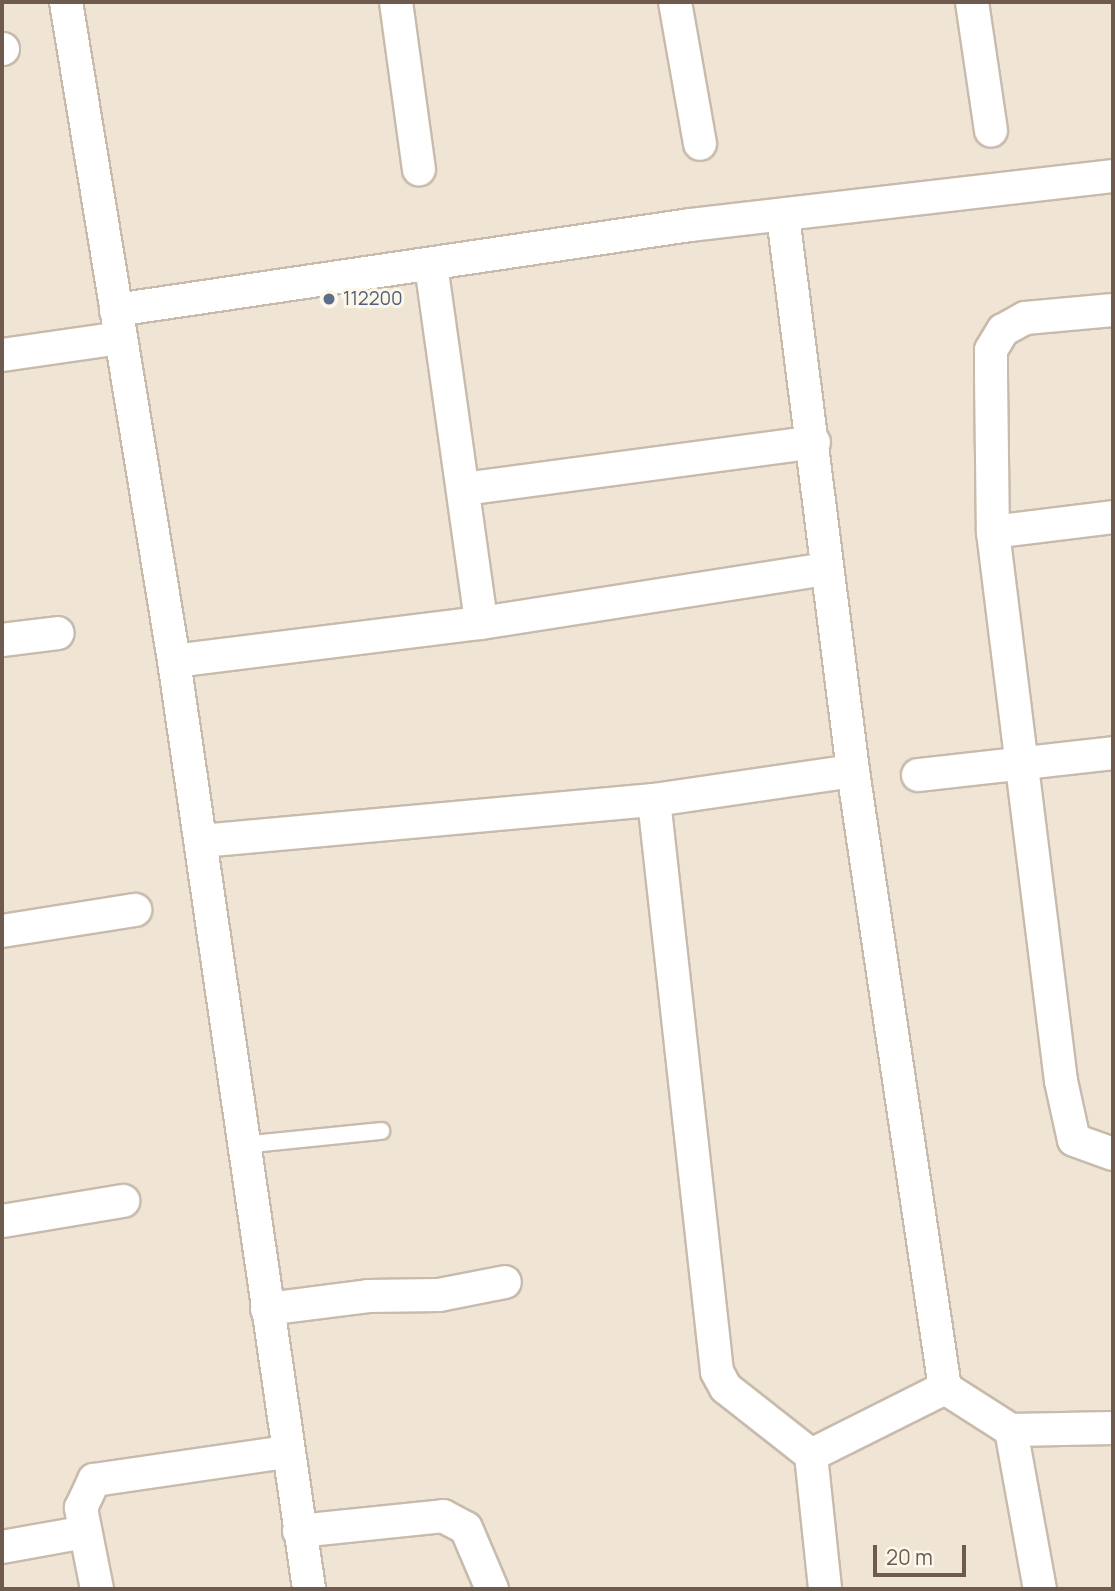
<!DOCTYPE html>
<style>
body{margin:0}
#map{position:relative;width:1115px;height:1591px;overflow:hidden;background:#f9f3e5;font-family:Manrope,sans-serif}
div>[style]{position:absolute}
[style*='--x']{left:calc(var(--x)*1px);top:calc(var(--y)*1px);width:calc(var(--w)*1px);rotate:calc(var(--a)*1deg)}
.residential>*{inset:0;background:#f0e5d4}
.roads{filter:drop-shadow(2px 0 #c8bbac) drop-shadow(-2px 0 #c8bbac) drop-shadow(0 2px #c8bbac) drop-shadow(0 -2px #c8bbac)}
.lane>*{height:16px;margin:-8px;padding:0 8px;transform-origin:8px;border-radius:8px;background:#fff}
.street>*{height:32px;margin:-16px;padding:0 16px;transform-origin:16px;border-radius:16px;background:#fff}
.dots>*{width:19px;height:19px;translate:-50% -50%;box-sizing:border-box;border:4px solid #fcf7ea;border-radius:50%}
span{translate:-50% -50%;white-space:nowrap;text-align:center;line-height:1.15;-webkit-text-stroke:6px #fcf7ea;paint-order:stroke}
.service-label{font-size:19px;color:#4e5e75}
.left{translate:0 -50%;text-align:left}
.frame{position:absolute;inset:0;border:4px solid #6e5b4d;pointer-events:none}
.scale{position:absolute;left:873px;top:1545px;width:93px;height:32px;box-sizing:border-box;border:4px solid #6e5b4d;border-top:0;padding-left:9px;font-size:21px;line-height:24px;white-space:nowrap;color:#6e5b4d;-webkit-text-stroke:5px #fcf7ea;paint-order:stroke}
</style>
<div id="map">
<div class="residential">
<i style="clip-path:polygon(2px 2px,1113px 2px,1113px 1589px,2px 1589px)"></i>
</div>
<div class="roads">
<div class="lane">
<i style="--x:243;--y:1145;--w:139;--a:-5.8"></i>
</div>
<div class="street">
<i style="--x:66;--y:2;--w:668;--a:80.69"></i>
<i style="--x:174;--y:661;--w:938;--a:81.72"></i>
<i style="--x:396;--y:2;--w:169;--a:82.2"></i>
<i style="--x:675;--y:2;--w:144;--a:80"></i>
<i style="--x:972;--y:2;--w:130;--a:81.6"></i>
<i style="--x:2;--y:49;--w:1;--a:0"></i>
<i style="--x:783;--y:216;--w:559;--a:82.81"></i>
<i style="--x:853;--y:771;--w:624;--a:81.52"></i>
<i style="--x:431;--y:265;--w:361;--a:82"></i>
<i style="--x:481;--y:623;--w:349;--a:-8.9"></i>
<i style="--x:116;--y:310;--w:580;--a:-8.42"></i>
<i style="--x:690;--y:225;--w:426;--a:-6.6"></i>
<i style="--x:1113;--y:310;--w:88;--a:174.8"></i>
<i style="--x:1025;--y:318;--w:25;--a:151"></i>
<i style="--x:1003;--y:330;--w:23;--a:121"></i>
<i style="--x:991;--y:350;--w:25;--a:90"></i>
<i style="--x:991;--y:375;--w:157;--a:89.3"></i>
<i style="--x:993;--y:532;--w:553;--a:82.94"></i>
<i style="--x:1061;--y:1081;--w:60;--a:77.6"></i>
<i style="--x:1074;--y:1140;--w:41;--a:19.7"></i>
<i style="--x:2;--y:355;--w:119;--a:-8.2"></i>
<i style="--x:464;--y:489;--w:353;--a:-7.6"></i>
<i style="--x:993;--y:532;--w:121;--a:-7.1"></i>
<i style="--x:2;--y:640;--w:56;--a:-7.1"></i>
<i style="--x:174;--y:661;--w:309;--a:-7.1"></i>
<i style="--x:853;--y:771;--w:201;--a:171.7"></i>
<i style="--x:654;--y:800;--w:575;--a:83.71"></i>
<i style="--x:717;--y:1372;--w:18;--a:61"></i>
<i style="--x:726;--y:1388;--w:108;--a:38.2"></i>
<i style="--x:811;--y:1455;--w:150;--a:-26.6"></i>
<i style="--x:945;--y:1388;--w:78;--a:32.5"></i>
<i style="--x:1011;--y:1430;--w:102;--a:-1.1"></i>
<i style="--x:918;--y:775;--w:196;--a:-6.4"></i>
<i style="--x:201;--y:841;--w:455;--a:-5.2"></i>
<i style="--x:2;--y:931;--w:135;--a:-9"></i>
<i style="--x:2;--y:1221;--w:123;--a:-9.4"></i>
<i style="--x:267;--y:1309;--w:102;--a:-7.3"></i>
<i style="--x:368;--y:1296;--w:71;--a:-0.8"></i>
<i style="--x:439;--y:1295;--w:67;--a:-11.1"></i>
<i style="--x:1011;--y:1430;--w:162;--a:79.7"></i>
<i style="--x:811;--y:1455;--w:135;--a:84"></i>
<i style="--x:299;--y:1531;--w:145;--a:-5.9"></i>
<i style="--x:443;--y:1516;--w:26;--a:28"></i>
<i style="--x:466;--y:1528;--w:66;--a:66.9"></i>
<i style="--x:2;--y:1547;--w:84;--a:-10.2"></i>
<i style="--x:97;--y:1589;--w:83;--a:-101.2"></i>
<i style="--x:81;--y:1508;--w:31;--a:-65"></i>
<i style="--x:94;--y:1480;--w:195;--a:-8.3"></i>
</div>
</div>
<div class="dots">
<i style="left:329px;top:299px;background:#5c6f8a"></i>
</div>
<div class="service-label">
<span class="left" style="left:343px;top:299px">112200</span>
</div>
<div class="frame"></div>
<div class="scale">20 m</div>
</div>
